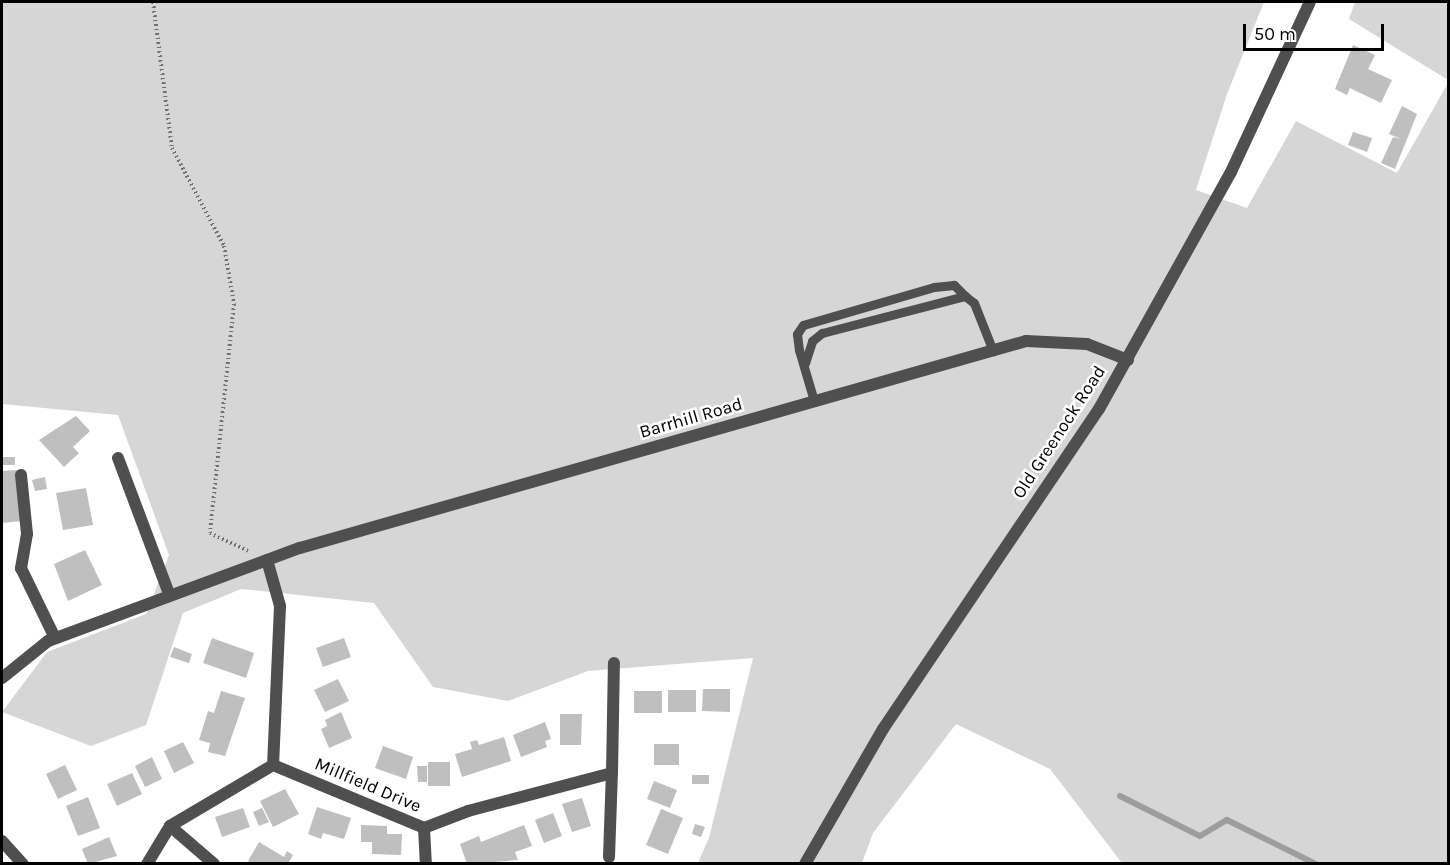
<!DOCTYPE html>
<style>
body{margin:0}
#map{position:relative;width:1450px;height:865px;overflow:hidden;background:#fff;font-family:Karla,sans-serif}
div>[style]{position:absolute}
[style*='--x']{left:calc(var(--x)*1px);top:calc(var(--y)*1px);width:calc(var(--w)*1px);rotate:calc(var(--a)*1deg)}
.green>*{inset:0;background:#d6d6d6}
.stream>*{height:6px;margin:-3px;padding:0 3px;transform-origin:3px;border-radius:3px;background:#9d9d9d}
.building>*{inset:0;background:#bfbfbf}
.path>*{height:4px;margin-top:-2px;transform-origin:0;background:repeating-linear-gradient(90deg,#717171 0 1.5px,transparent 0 4.5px)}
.service>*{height:9px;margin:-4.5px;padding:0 4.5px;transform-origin:4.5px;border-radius:4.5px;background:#4f4f4f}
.minor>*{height:12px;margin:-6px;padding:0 6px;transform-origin:6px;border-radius:6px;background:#4f4f4f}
.tertiary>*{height:12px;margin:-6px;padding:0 6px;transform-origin:6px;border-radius:6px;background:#4f4f4f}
span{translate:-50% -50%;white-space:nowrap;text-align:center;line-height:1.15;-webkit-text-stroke:5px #fff;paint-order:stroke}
.street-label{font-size:18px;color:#000}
.frame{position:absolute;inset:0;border:3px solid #000;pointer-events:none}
.scale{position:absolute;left:1243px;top:24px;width:141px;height:27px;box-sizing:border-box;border:3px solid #000;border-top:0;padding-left:8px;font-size:18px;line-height:21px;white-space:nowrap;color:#000;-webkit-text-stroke:4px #fff;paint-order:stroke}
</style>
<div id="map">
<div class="green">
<i style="clip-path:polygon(2px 2px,1264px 2px,1227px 94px,1196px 190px,1247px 208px,1296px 121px,1397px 173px,1448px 83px,1448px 863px,1122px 863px,1050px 769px,956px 724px,873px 833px,862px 863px,698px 863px,709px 838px,753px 658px,588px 671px,508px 701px,433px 687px,374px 603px,241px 589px,183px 613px,146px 725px,91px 746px,2px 712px,47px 652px,146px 614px,169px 555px,118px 415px,2px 404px)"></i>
<i style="clip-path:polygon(1355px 2px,1448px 2px,1448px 80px,1349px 19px)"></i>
</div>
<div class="stream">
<i style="--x:1120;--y:796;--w:89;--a:26.6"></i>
<i style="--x:1200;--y:836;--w:31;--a:-31"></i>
<i style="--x:1227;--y:820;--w:99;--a:26.3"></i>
</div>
<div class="building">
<i style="clip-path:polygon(1353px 45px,1375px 55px,1368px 69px,1392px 80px,1381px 103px,1350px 88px,1347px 95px,1335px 89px)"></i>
<i style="clip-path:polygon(1402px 106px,1417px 114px,1395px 169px,1381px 163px,1393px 137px,1401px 139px,1389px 134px)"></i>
<i style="clip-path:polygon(1353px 132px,1372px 138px,1367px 152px,1348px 145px)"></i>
<i style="clip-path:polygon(76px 416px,90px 431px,73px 447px,79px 453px,64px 467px,39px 440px)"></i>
<i style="clip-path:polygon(2px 457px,15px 457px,15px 465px,2px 465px)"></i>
<i style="clip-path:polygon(17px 470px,22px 521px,2px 523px,2px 471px)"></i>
<i style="clip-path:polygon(45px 477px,47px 489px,35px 491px,32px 480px)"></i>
<i style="clip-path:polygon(86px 488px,93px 525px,63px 530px,56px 493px)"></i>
<i style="clip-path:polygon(85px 550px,102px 585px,68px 601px,54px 564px)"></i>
<i style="clip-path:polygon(212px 638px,254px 653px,246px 678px,203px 663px)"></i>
<i style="clip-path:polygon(344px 638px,351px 657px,323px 667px,316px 648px)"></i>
<i style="clip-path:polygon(174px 647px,192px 654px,189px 663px,170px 657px)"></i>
<i style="clip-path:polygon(338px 679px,349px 701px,325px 712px,314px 690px)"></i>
<i style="clip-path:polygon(703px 689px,730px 689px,730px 712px,702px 711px)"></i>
<i style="clip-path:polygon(668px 690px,696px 690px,696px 712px,668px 712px)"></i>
<i style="clip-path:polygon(221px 691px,245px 698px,225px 756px,208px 752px,210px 743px,199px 740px,208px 711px,214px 713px)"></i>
<i style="clip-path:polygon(634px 691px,662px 691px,662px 713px,634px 713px)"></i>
<i style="clip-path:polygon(341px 712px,352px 738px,329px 748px,321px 729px,327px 726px,325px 720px)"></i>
<i style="clip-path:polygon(560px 714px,582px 714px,581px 745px,560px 745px)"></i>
<i style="clip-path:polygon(545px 722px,551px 739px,545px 741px,547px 747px,521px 757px,513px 735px)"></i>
<i style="clip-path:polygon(504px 737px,511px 761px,462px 777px,455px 754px,472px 749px,470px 742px,477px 740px,479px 745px)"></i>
<i style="clip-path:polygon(183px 742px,194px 763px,174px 773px,164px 751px)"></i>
<i style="clip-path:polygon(654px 744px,679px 744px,679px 765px,654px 765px)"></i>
<i style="clip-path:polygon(383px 746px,413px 757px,406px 779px,375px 768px)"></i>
<i style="clip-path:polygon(152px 757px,162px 779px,145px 787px,135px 766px)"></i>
<i style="clip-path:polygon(428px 762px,450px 762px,450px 786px,428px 786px)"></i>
<i style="clip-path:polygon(65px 765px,77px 790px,58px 799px,46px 774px)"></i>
<i style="clip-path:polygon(417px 766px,427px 766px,427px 782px,418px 782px)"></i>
<i style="clip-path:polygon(132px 773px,142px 794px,117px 806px,107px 784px)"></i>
<i style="clip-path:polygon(692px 775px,709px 775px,709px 784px,692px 784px)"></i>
<i style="clip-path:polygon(654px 781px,677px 790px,670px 808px,647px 799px)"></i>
<i style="clip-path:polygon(285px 789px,299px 814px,273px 827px,260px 801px)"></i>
<i style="clip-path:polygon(88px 797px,100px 828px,78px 836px,66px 806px)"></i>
<i style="clip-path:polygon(582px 798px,591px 826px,572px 832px,562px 804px)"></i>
<i style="clip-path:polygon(317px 807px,351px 818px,344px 839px,323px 833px,321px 839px,308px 834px)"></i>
<i style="clip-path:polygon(243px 808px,250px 827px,222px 837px,215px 817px)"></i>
<i style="clip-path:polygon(262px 808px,269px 822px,259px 826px,253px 812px)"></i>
<i style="clip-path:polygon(661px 809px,683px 818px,668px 854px,646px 845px)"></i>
<i style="clip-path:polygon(553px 813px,562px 836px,544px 843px,535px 820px)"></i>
<i style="clip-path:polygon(695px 824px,705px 827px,701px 837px,692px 834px)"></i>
<i style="clip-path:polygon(361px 825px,387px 826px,387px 834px,402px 834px,401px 855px,372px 854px,372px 842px,361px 842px)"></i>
<i style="clip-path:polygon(524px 825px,532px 846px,515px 852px,518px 860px,467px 864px,460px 844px,479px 836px,481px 842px)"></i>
<i style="clip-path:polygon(109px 837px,117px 856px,88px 864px,82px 849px)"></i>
<i style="clip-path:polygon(259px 842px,284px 857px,287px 851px,293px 855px,288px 864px,252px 864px,248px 861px)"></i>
</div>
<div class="path">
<i style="--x:153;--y:2;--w:147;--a:82.6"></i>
<i style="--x:172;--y:148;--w:111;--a:62"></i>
<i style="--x:224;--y:246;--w:59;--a:80.2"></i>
<i style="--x:234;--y:304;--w:230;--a:96"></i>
<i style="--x:210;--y:533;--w:42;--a:25.3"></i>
</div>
<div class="service">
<i style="--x:965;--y:296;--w:11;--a:38"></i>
<i style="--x:974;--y:303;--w:52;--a:68.4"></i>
<i style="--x:805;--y:363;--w:23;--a:-72"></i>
<i style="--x:812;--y:341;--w:13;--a:-39"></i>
<i style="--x:822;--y:333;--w:148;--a:-14.5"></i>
<i style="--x:965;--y:296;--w:16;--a:-135"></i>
<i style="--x:954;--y:285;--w:20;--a:174"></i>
<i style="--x:934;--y:287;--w:136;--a:163.8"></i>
<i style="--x:803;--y:325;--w:11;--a:124"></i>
<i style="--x:797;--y:334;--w:16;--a:83"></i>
<i style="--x:799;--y:350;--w:53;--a:73.6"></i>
</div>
<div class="minor">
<i style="--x:118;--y:458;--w:147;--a:69.4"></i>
<i style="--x:21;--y:475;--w:59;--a:84.2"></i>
<i style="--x:27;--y:534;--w:35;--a:100"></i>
<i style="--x:21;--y:568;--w:78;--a:64.1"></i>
<i style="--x:267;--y:560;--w:48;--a:74.2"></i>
<i style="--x:280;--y:606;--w:159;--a:92.5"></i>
<i style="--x:273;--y:765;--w:164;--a:22.6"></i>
<i style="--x:424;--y:828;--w:47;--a:-21.1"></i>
<i style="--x:468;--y:811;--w:149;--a:-14.8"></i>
<i style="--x:612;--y:773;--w:110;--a:-89"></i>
<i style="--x:170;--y:826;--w:58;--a:40.8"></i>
<i style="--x:424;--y:828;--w:36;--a:87"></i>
<i style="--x:2;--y:841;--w:31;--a:48"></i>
<i style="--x:609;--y:857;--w:84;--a:-88"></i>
<i style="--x:147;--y:864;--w:44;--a:-58.8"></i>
<i style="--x:170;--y:826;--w:120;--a:-30.6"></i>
</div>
<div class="tertiary">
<i style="--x:2;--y:678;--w:59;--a:-38.8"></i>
<i style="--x:48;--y:641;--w:269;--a:-20.3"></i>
<i style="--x:300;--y:548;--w:755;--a:-15.91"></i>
<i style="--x:1026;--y:341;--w:61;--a:2.8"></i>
<i style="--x:1087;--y:344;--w:44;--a:21.3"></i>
<i style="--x:805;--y:864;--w:156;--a:-60"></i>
<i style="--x:883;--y:729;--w:386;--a:-56"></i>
<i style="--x:1099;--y:409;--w:271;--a:-60.9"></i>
<i style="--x:1231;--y:172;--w:187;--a:-65.1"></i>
</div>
<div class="street-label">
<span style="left:691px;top:418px;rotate:-16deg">Barrhill Road</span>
<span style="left:1059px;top:432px;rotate:-57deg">Old Greenock Road</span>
<span style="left:368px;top:785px;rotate:23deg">Millfield Drive</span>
</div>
<div class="frame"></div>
<div class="scale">50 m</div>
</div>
